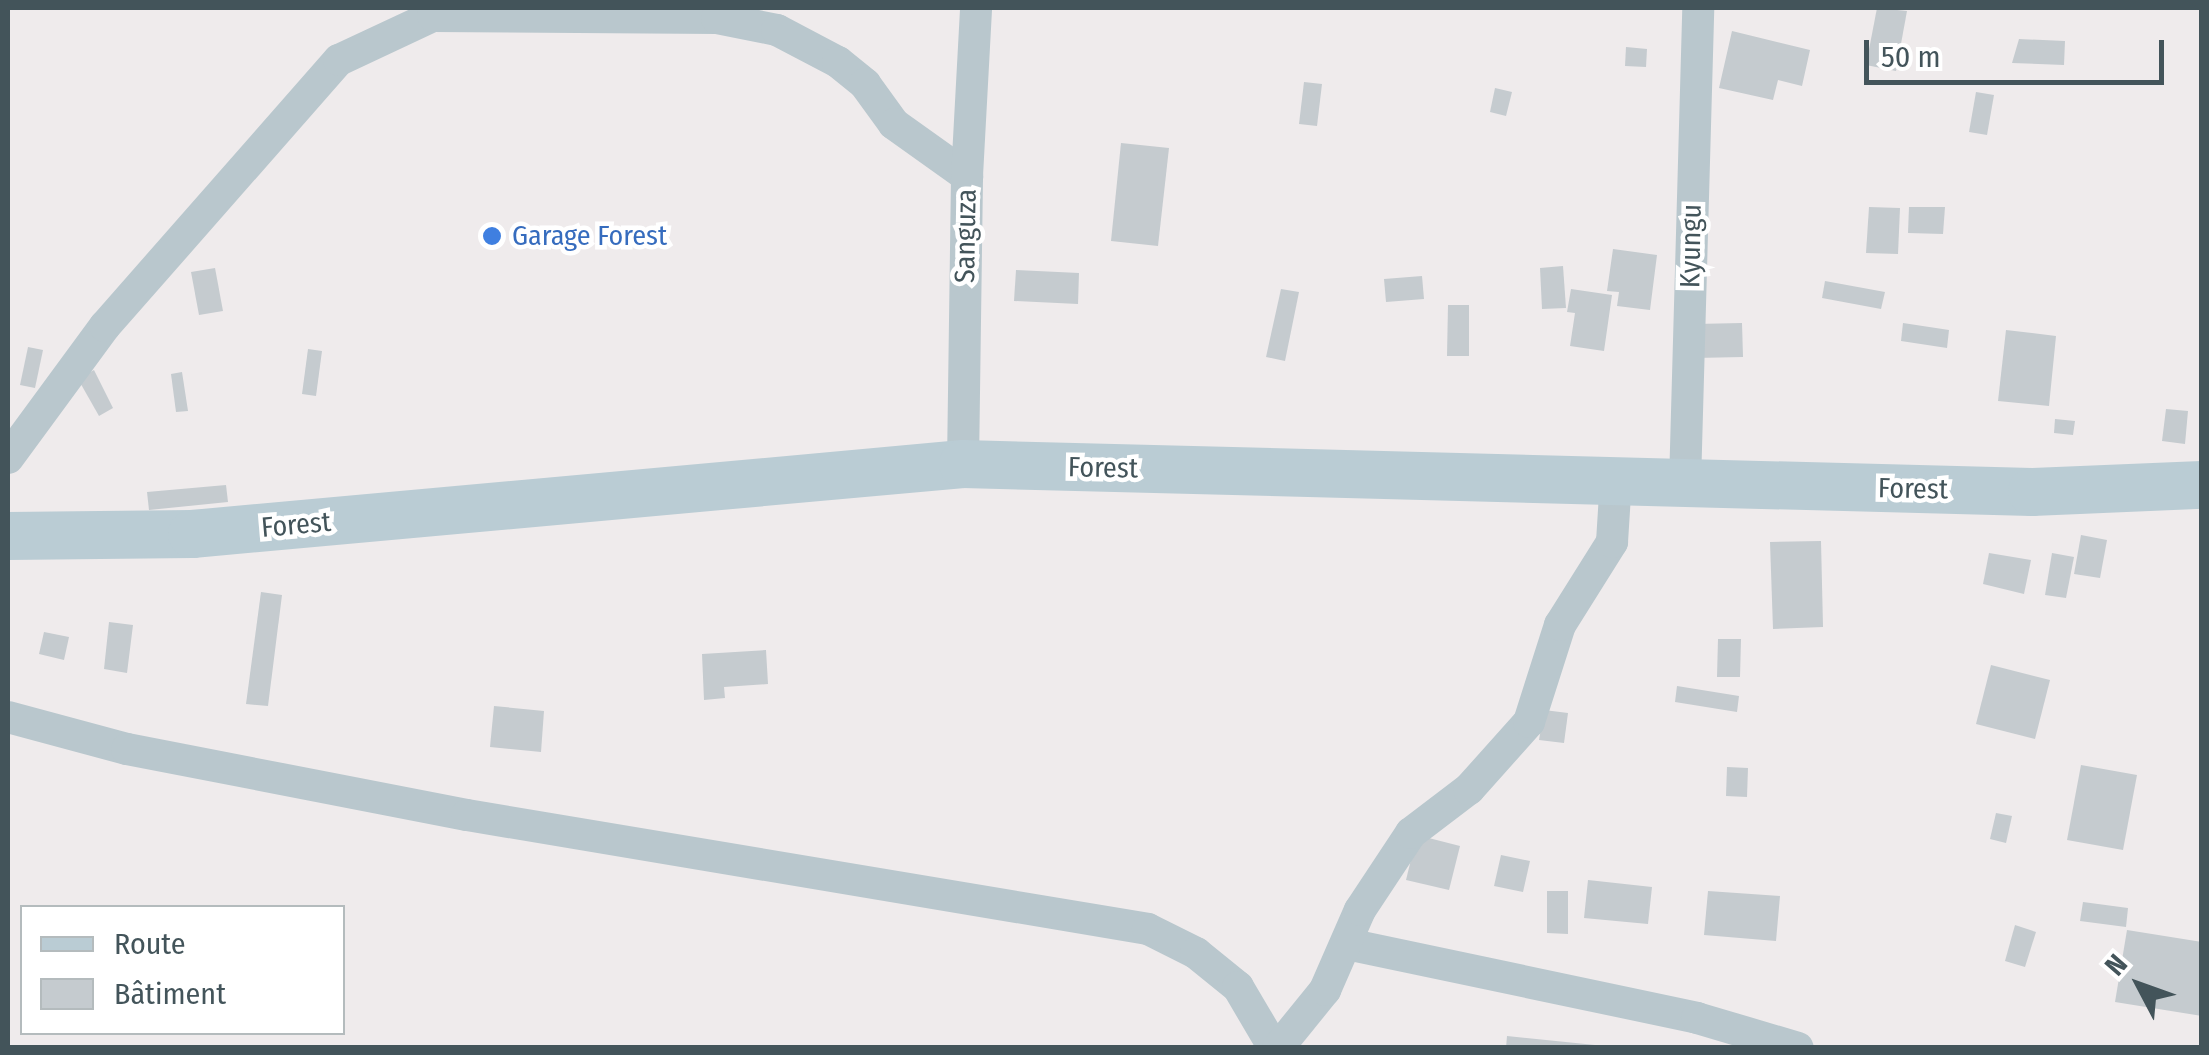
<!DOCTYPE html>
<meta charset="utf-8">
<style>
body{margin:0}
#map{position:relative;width:2209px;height:1055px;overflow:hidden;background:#efebec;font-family:"Fira Sans Condensed",sans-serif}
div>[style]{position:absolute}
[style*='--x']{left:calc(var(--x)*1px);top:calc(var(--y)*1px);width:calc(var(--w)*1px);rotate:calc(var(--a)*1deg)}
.building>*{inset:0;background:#c5cbcf}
.street>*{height:32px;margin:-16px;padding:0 16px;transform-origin:16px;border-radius:16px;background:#b9c7cd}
.secondary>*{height:48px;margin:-24px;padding:0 24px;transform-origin:24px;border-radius:24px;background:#baccd4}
.dots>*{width:28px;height:28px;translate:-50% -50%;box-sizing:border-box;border:5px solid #fff;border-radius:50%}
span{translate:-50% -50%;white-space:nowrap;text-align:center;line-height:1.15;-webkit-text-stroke:9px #fff;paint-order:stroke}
.shop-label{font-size:28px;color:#366cbe}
.left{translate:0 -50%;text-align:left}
.street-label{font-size:28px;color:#43545a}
.frame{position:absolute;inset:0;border:10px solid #43545a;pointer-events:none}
.legend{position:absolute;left:20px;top:905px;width:325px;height:130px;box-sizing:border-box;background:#fff;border:2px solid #b4bbbd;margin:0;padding:12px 18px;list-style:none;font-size:30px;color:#43545a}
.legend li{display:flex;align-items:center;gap:20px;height:50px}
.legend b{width:50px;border:2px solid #b4bbbd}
.north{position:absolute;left:2089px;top:935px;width:100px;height:100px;-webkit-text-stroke:8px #fff;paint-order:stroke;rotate:311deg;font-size:28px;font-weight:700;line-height:40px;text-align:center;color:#43545a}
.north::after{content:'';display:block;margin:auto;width:35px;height:45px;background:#43545a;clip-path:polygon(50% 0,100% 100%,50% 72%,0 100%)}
.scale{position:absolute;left:1864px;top:40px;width:300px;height:45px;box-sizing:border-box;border:5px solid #43545a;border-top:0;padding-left:12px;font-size:30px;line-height:35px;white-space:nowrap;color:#43545a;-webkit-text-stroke:8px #fff;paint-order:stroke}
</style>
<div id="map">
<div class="building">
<i style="clip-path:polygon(1877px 8px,1907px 11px,1896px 71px,1866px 65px)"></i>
<i style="clip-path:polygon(1732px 31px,1810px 50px,1802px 86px,1778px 80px,1773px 100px,1719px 88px)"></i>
<i style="clip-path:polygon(2019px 39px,2065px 41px,2064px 65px,2012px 63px)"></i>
<i style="clip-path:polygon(1626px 47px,1647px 49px,1646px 67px,1625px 66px)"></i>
<i style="clip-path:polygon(1304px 82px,1322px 84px,1317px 126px,1299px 124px)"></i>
<i style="clip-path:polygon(1495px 88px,1512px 92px,1506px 116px,1490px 112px)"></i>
<i style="clip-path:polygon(1976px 92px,1994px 95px,1987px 135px,1969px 132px)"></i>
<i style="clip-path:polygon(1121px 143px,1169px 148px,1158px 246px,1111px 241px)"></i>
<i style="clip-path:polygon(1869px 207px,1900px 208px,1898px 254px,1866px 253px)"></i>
<i style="clip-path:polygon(1909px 207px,1945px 207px,1943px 234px,1908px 233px)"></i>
<i style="clip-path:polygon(1613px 249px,1657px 255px,1650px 310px,1617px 306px,1619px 292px,1607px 291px)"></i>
<i style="clip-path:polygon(1563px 266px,1566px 308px,1542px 309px,1540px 268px)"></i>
<i style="clip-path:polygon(215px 268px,223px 311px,199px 315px,191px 272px)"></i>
<i style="clip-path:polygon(1016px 270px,1079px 273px,1078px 304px,1014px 301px)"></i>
<i style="clip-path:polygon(1422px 276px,1424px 299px,1386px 302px,1384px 279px)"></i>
<i style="clip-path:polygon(1825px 281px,1885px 292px,1881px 309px,1822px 298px)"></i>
<i style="clip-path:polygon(1281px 289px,1299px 292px,1285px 361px,1266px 357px)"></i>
<i style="clip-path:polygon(1571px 289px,1612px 295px,1604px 351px,1570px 346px,1575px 313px,1567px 312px)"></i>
<i style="clip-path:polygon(1448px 305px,1469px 305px,1469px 356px,1447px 356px)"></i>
<i style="clip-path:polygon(1742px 323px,1743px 357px,1695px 358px,1695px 324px)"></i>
<i style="clip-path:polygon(1903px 323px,1949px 330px,1947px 348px,1901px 341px)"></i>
<i style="clip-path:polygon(2006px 330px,2056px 336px,2049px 406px,1998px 401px)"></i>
<i style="clip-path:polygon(28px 347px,43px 350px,35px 388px,20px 385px)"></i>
<i style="clip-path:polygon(308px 349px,322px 351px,316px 396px,302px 394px)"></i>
<i style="clip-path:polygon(94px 370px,113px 408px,99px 416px,78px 379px)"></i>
<i style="clip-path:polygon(182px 372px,188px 411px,176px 412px,171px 374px)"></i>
<i style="clip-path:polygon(2166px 409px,2188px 411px,2185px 444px,2162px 441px)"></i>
<i style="clip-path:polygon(2055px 419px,2075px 421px,2073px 435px,2054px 433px)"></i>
<i style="clip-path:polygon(226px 485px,228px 502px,149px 510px,147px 492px)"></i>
<i style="clip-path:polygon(2081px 535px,2107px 540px,2100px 578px,2074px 574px)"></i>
<i style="clip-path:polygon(1821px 541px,1823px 627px,1773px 629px,1770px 542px)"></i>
<i style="clip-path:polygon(1989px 553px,2031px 560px,2024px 594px,1983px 584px)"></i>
<i style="clip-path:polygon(2052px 553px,2074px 557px,2066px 598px,2045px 595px)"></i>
<i style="clip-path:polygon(261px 592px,282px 595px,268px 706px,246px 704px)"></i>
<i style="clip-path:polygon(109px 622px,133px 625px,127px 673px,104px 669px)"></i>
<i style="clip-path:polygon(44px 632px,69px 637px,64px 660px,39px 654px)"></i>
<i style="clip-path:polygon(1718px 639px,1741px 639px,1740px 677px,1717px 677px)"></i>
<i style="clip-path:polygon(766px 650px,768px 684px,724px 687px,725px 698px,704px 700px,702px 654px)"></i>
<i style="clip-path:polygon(1991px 665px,2050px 680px,2035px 739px,1976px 724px)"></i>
<i style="clip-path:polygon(1677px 686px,1739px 696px,1737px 712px,1675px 702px)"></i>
<i style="clip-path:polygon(494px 706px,544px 711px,541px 752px,490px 747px)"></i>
<i style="clip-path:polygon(1544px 710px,1568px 713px,1564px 743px,1539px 740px)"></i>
<i style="clip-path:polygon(2081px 765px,2137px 775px,2123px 850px,2067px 840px)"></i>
<i style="clip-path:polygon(1727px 767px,1748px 768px,1747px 797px,1726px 796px)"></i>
<i style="clip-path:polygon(1996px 813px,2012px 816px,2006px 843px,1990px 839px)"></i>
<i style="clip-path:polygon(1417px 835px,1460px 846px,1449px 890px,1406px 880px)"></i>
<i style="clip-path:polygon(1501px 855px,1530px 861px,1523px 892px,1494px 886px)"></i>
<i style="clip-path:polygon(1588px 880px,1652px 887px,1648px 924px,1584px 918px)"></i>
<i style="clip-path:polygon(1547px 891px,1568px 891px,1568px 934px,1547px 933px)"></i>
<i style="clip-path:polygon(1708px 891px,1780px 896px,1776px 941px,1704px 935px)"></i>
<i style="clip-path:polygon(2083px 902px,2128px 908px,2126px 927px,2080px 921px)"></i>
<i style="clip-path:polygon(2015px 925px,2036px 932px,2025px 967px,2005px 961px)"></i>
<i style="clip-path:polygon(2127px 930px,2202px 942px,2202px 1016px,2115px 1002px)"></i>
<i style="clip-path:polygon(1507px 1036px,1595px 1045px,1595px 1048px,1506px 1048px)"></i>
</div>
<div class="street">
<i style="--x:8;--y:458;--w:164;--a:-53.7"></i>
<i style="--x:105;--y:326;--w:354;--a:-48.7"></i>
<i style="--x:339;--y:60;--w:104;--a:-25.1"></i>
<i style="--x:433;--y:16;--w:284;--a:0.4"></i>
<i style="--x:717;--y:18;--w:61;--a:11.3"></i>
<i style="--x:777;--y:30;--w:69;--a:27.7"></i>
<i style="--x:838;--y:62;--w:35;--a:39"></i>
<i style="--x:865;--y:84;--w:49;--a:54.1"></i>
<i style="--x:894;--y:124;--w:90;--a:35.5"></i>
<i style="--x:963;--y:464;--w:288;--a:-89.2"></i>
<i style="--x:967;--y:176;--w:168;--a:-86.9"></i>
<i style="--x:1685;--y:484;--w:476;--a:-88.4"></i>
<i style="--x:8;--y:717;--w:123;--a:15.1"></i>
<i style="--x:127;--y:749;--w:346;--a:11"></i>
<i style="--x:467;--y:815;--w:690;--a:9.5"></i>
<i style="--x:1148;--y:929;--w:54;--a:26.6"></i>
<i style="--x:1196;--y:953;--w:54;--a:39"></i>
<i style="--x:1238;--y:987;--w:71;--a:59.5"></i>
<i style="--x:1347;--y:944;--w:358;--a:11.9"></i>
<i style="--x:1697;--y:1018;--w:105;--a:16.5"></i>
<i style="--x:1278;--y:1048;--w:75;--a:-51"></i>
<i style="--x:1325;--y:990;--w:87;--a:-66.4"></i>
<i style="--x:1360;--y:910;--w:92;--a:-56.5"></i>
<i style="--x:1411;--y:833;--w:73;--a:-37.2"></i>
<i style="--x:1469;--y:789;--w:90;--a:-48.2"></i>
<i style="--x:1529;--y:722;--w:102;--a:-72.3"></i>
<i style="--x:1560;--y:625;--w:98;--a:-57.9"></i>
<i style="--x:1612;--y:542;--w:63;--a:-86.4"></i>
</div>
<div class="secondary">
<i style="--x:8;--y:536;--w:184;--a:-0.6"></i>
<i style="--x:192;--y:534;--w:774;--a:-5.19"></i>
<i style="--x:963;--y:464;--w:1069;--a:1.5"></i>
<i style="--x:2032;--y:492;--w:170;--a:-2.4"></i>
</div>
<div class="dots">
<i style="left:492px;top:236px;background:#3f7fe0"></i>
</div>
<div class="shop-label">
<span class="left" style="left:512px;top:236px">Garage Forest</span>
</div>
<div class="street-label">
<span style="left:966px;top:236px;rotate:-89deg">Sanguza</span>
<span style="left:1691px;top:246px;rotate:-89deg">Kyungu</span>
<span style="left:1103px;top:468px;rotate:1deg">Forest</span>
<span style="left:1913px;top:489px;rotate:1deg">Forest</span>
<span style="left:296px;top:525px;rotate:-5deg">Forest</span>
</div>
<div class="frame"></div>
<ul class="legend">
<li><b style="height:12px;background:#baccd4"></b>Route</li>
<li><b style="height:28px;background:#c5cbcf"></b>Bâtiment</li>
</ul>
<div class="north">N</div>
<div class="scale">50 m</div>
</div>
